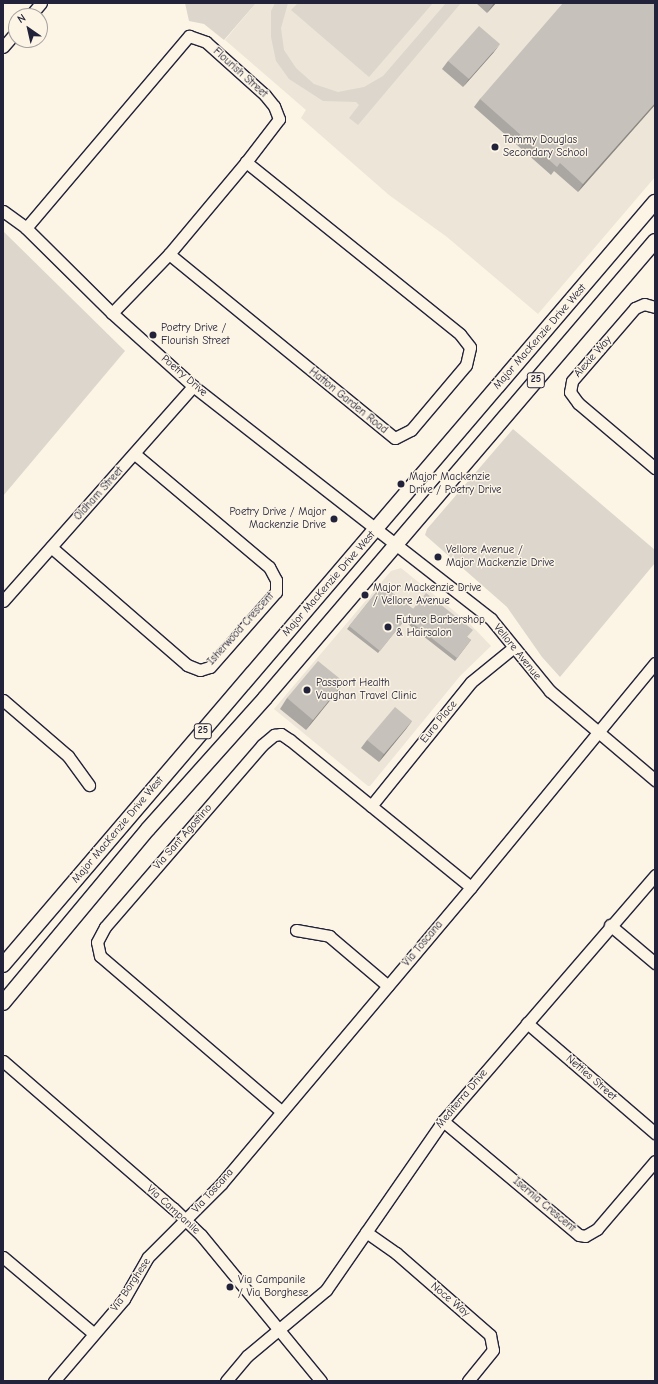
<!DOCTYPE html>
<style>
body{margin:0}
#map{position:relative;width:658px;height:1384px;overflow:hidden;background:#fcf5e5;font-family:"Comic Neue",sans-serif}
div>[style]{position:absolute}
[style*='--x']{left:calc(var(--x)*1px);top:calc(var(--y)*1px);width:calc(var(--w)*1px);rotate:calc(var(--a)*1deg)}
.built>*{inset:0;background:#ece5d8}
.green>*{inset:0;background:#dcd6cc}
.roads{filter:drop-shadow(1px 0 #22223b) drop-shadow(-1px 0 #22223b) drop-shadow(0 1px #22223b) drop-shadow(0 -1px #22223b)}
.minor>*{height:11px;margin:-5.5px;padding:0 5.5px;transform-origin:5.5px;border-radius:5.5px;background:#fcf5e5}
.major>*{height:14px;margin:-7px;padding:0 7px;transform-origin:7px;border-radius:7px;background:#fcf5e5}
.wall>*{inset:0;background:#aaa6a1}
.shaded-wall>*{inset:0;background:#8b8783}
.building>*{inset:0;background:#c6c1bb}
.dots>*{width:11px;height:11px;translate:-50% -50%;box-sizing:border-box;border:2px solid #fcf5e5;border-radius:50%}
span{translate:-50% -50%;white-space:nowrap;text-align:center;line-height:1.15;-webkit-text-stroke:3px #fcf5e5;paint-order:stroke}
.shield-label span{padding:1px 3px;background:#fcf5e5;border:1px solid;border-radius:3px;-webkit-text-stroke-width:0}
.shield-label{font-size:10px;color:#22223b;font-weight:700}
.street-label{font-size:11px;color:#22223b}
.poi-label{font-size:11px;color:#22223b}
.left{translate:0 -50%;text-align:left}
.right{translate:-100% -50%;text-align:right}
.frame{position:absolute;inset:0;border:4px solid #22223b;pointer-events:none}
.north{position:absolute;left:8px;top:8px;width:40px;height:40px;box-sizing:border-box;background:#fcf5e5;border:1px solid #a5a1a1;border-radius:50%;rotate:326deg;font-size:11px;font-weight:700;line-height:16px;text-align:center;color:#22223b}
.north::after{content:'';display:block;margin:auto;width:14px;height:18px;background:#22223b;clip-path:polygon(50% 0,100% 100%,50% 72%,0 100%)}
</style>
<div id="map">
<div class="built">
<i style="clip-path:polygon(256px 3px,655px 3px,655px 177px,538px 314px,447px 237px,389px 195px,301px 118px,306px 110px,225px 40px)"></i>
<i style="clip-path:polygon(401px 568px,470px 624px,491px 646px,460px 676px,370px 786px,368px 786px,274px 709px,391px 571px)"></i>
</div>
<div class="green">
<i style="clip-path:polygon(185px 3px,256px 3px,224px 40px,204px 24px,189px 21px)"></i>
<i style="clip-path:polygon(275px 3px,288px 3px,281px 28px,284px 50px,296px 68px,314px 84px,338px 92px,364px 87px,383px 76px,446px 3px,461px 3px,358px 125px,349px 118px,359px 105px,356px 102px,323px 101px,289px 79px,276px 61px,271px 37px,271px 11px)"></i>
<i style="clip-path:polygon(298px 3px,433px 3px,369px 77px,291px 10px)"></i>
<i style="clip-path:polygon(3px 231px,125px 351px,3px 496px)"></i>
<i style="clip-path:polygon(513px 429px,655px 550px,655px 563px,560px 677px,542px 657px,507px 607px,425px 535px,427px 529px)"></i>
</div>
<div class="roads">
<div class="minor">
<i style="--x:30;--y:16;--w:17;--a:-50"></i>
<i style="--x:3;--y:47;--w:20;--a:-49"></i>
<i style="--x:3;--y:211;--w:29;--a:36"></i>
<i style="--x:26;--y:228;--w:121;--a:44.7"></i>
<i style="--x:112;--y:313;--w:109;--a:42"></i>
<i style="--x:193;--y:386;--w:378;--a:38"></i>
<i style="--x:491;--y:619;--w:93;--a:50.7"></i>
<i style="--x:550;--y:691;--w:138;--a:40.3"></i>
<i style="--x:26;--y:228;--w:252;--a:-49.7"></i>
<i style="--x:189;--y:36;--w:18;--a:19"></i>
<i style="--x:206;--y:42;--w:79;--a:41.9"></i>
<i style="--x:265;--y:95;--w:14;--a:51"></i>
<i style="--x:274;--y:106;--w:14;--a:69"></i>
<i style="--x:279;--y:119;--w:54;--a:127.5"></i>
<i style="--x:246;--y:162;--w:120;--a:129.9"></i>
<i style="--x:169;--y:254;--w:82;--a:134"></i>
<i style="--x:169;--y:254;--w:291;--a:39.2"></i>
<i style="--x:395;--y:438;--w:18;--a:-27"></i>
<i style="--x:411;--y:430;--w:85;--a:-49.8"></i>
<i style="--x:466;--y:365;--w:18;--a:-77"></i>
<i style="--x:470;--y:347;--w:16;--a:-128"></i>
<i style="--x:460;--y:334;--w:275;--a:-141.2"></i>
<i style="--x:655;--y:307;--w:11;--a:-165"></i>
<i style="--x:644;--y:304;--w:10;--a:156"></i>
<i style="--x:635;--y:308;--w:96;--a:130.8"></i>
<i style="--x:572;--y:381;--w:11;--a:100"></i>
<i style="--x:570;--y:392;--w:14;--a:54"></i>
<i style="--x:578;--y:403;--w:101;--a:40.2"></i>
<i style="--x:51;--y:547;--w:180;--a:40.9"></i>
<i style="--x:187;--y:665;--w:14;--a:21"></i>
<i style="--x:200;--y:670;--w:10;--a:-17"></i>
<i style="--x:210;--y:667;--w:100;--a:-48.7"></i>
<i style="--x:276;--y:592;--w:12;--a:-90"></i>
<i style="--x:276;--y:580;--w:15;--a:-118"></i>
<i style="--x:269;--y:567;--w:175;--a:-139.9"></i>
<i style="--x:3;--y:601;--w:287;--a:-48.5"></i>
<i style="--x:3;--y:700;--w:86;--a:40.7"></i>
<i style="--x:68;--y:756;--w:36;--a:54"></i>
<i style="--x:371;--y:806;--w:159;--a:-51.1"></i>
<i style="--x:471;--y:682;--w:55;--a:-39.1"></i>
<i style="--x:610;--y:925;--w:59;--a:40.2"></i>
<i style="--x:296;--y:930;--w:34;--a:10"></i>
<i style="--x:329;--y:936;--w:77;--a:40.3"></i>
<i style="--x:527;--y:1023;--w:169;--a:40.7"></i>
<i style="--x:3;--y:1061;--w:225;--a:40.9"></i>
<i style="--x:173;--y:1208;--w:39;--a:44"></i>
<i style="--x:201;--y:1235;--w:189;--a:50.6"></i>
<i style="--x:281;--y:1111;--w:238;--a:-139.4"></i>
<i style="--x:100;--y:956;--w:14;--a:-102"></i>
<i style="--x:97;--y:942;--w:17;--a:-62"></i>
<i style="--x:105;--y:927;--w:240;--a:-49.2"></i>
<i style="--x:262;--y:745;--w:16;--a:-40"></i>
<i style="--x:274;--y:735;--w:7;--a:-8"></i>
<i style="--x:281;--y:734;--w:11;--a:34"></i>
<i style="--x:290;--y:740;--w:233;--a:39.1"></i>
<i style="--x:443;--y:1121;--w:177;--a:40"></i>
<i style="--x:579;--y:1235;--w:6;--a:9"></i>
<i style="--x:585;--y:1236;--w:14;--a:-30"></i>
<i style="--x:597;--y:1229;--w:89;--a:-49.5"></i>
<i style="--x:366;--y:1232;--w:37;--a:35"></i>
<i style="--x:396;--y:1253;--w:125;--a:41.1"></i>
<i style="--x:490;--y:1335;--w:15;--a:79"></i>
<i style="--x:493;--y:1350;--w:40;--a:129"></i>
<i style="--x:3;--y:1257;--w:119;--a:40.2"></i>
<i style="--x:54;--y:1381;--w:108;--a:-49.5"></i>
<i style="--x:124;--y:1299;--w:48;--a:-60.3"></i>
<i style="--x:148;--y:1257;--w:103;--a:-45"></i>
<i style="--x:221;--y:1184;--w:388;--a:-49.9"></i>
<i style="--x:471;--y:887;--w:290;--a:-50.6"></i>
<i style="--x:226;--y:1381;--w:33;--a:-50"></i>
<i style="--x:247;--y:1356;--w:103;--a:-39.9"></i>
<i style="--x:326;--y:1290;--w:206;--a:-55.3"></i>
<i style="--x:443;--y:1121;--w:325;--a:-49.2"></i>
</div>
<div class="major">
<i style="--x:3;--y:965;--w:1004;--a:-49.49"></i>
<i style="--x:3;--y:1003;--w:226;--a:-50.2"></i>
<i style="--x:148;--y:829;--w:176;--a:-48.2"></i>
<i style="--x:265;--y:698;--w:601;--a:-49.52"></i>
</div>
</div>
<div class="wall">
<i style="clip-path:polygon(476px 3px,496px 3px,487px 13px)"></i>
<i style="clip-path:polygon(655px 3px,655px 105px,578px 192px,554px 171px,551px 175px,474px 107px,480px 99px)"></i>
<i style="clip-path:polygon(494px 52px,463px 87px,442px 69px,448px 61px)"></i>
<i style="clip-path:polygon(382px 585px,413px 609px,467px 637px,471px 640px,455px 661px,404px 621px,378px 653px,347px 629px)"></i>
<i style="clip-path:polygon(344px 682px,336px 693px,306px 730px,280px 709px,287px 698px)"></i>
<i style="clip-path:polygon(412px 721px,406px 729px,379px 762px,361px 748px,367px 740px)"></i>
</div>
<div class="shaded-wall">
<i style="clip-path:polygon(494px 3px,496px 3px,487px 13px)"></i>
<i style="clip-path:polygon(500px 44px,494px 52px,463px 87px,469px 79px)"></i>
<i style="clip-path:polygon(655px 103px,655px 105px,578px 192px,583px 184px)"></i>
<i style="clip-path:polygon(344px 682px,336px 693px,306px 730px,313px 720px)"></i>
<i style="clip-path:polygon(412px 721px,406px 729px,379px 762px,384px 754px)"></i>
</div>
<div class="building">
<i style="clip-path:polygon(563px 3px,655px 3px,655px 103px,583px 184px,560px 163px,557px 167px,480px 99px)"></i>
<i style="clip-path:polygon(479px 26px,500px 44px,469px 79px,448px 61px)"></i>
<i style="clip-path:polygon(382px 585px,413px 609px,426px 593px,473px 630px,467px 637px,471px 640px,457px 658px,406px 618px,380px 651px,349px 626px)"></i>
<i style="clip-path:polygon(318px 661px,344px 682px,313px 720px,287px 698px)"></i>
<i style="clip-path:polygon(395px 707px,412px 721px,384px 754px,367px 740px)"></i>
</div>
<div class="dots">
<i style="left:495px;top:147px;background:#22223b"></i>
<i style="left:153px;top:335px;background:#22223b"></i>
<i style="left:401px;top:484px;background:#22223b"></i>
<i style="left:334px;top:519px;background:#22223b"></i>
<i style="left:438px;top:557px;background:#22223b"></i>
<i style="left:365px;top:595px;background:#22223b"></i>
<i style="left:388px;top:627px;background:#22223b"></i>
<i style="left:307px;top:690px;background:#22223b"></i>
<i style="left:230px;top:1287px;background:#22223b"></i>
</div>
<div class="shield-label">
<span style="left:536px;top:380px">25</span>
<span style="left:203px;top:731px">25</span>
</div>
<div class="street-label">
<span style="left:240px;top:73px;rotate:42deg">Flourish Street</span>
<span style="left:540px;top:337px;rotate:-49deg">Major MacKenzie Drive West</span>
<span style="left:593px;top:357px;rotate:-49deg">Alexie Way</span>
<span style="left:184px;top:376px;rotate:41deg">Poetry Drive</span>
<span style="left:348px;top:401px;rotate:39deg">Hatton Garden Road</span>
<span style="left:99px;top:494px;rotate:-48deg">Oldham Street</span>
<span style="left:329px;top:584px;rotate:-49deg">Major MacKenzie Drive West</span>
<span style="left:241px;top:629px;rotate:-48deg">Isherwood Crescent</span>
<span style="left:517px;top:652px;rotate:51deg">Vellore Avenue</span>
<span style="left:439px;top:722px;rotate:-51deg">Euro Place</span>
<span style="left:118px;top:830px;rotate:-50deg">Major MacKenzie Drive West</span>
<span style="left:183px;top:837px;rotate:-49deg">Via Sant Agostino</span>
<span style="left:423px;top:944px;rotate:-50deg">Via Toscana</span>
<span style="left:591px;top:1078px;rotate:41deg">Nettles Street</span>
<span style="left:462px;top:1099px;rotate:-50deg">Mediterra Drive</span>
<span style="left:213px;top:1191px;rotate:-48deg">Via Toscana</span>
<span style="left:544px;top:1205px;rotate:40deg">Isernia Crescent</span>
<span style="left:173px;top:1210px;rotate:42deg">Via Campanile</span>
<span style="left:131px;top:1285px;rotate:-56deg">Via Borghese</span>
<span style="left:450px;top:1300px;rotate:40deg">Noce Way</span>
</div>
<div class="poi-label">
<span class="left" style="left:503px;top:147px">Tommy Douglas<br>Secondary School</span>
<span class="left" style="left:161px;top:335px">Poetry Drive /<br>Flourish Street</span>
<span class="left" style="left:409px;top:484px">Major Mackenzie<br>Drive / Poetry Drive</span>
<span class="right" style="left:326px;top:519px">Poetry Drive / Major<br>Mackenzie Drive</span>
<span class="left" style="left:446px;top:557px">Vellore Avenue /<br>Major Mackenzie Drive</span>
<span class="left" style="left:373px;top:595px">Major Mackenzie Drive<br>/ Vellore Avenue</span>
<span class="left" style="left:396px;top:627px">Future Barbershop<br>&amp; Hairsalon</span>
<span class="left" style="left:316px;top:690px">Passport Health<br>Vaughan Travel Clinic</span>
<span class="left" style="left:238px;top:1287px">Via Campanile<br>/ Via Borghese</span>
</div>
<div class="frame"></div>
<div class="north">N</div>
</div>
